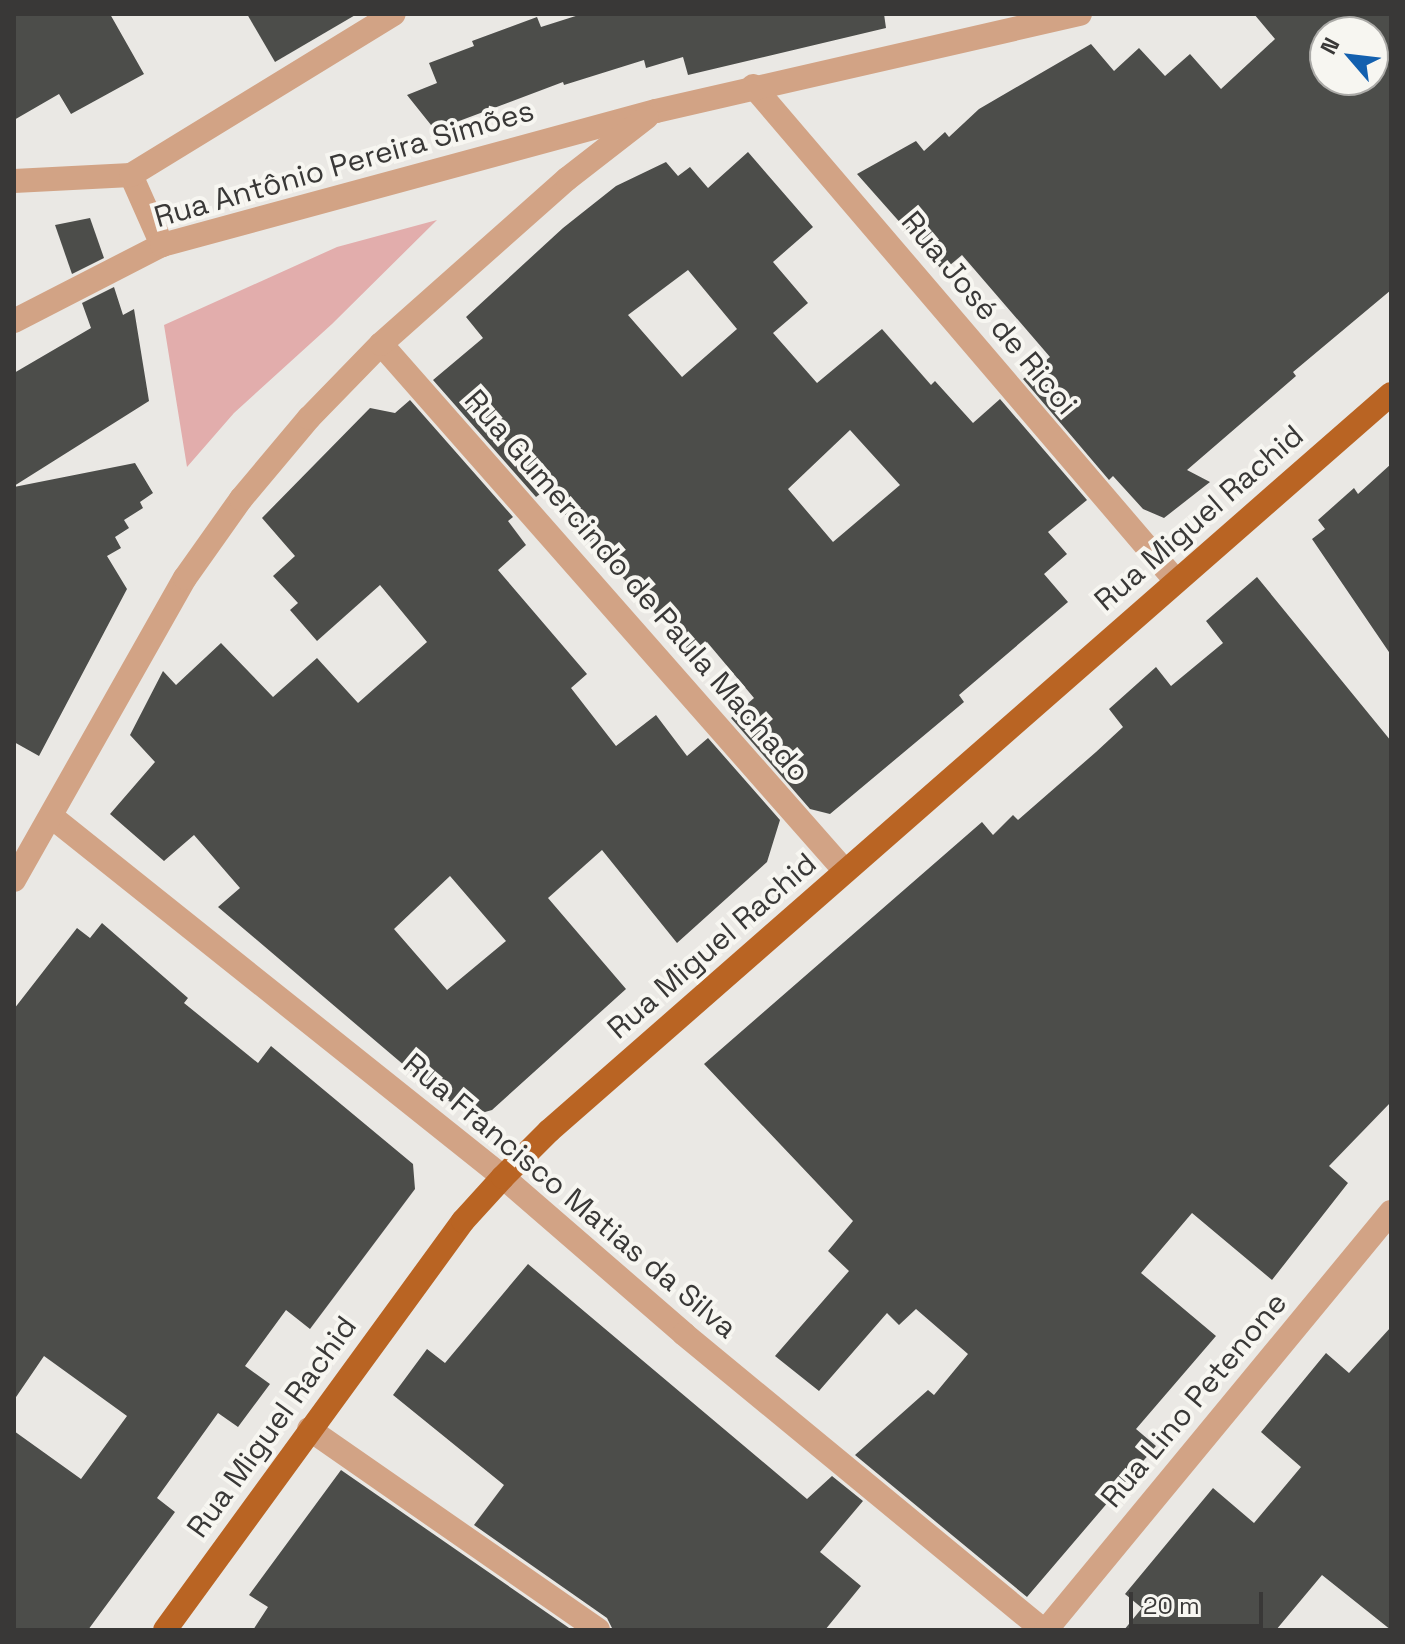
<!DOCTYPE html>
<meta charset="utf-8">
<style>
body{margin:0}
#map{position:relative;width:1405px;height:1644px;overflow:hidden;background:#eae8e4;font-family:"Space Grotesk",sans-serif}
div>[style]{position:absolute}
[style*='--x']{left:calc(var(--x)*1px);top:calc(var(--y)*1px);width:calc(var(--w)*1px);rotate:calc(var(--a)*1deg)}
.green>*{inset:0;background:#e2adac}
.building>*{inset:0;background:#4c4d4a}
.minor>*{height:24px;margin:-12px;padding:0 12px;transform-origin:12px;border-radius:12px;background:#d2a385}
.major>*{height:24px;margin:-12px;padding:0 12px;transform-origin:12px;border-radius:12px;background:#b96423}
span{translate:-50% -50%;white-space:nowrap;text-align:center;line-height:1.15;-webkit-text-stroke:8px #f7f6f1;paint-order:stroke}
.street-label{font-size:30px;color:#393837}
.frame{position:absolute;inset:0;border:16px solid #393837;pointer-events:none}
.north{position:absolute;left:1309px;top:16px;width:80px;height:80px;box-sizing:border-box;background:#f7f6f1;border:2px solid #abaaa7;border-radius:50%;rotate:298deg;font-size:22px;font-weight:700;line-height:32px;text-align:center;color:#393837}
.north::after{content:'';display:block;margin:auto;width:28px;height:36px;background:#1360af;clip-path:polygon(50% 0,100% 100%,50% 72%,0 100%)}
.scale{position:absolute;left:1129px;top:1592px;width:134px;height:36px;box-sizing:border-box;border:4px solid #393837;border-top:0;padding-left:10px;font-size:24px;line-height:28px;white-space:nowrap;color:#393837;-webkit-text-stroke:6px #f7f6f1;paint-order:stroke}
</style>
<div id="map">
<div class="green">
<i style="clip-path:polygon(437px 220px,332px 324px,234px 413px,187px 467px,164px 325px,337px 247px)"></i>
</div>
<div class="building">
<i style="clip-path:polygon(14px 14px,110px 14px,144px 74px,71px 114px,59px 94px,14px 120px)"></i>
<i style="clip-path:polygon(247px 14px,357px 14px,275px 62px)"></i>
<i style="clip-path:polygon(582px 14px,884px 14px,886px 28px,688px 75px,683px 57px,646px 68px,644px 60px,564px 85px,563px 82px,435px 130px,407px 95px,437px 83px,429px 63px,474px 46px,472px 41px,537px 17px,541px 27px)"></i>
<i style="clip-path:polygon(evenodd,1254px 14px,1391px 14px,1391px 290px,1293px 372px,1296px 376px,1187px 470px,1210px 482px,1164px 518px,1143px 509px,1113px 476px,1109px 480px,1023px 379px,1050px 357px,962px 255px,943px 271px,857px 174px,916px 141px,924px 151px,945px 132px,949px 137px,979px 109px,1091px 44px,1114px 71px,1139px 48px,1165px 76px,1190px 54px,1221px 89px,1275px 39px,1254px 14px,1325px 32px,1373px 32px,1373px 80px,1325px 80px,1325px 32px)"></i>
<i style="clip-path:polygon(evenodd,748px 152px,813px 227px,773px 262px,808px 303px,773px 333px,817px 383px,882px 329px,931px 385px,935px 381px,973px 423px,1000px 399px,1087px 500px,1048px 532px,1067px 554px,1044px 574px,1068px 602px,959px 695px,964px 702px,830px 814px,810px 809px,731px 718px,754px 698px,707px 642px,693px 655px,544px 491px,536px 497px,433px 380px,483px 338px,466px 317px,563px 228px,616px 186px,666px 162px,678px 176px,690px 167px,708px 188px,748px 152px,688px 270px,737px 329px,682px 377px,628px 315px,688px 270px,748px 152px,850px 430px,900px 485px,833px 542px,788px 489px,850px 430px)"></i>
<i style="clip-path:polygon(90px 218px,104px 258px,72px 274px,55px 225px)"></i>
<i style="clip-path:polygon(114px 287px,123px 315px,134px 309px,149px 401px,14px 486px,14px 373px,91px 328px,82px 303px)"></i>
<i style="clip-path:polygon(evenodd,410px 400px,513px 517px,508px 521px,526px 545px,498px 570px,587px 674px,571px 688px,616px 746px,656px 715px,687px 756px,708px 738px,780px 820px,767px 862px,677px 943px,602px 850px,548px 898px,626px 989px,492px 1110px,485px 1112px,445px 1100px,218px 907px,240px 888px,194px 835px,164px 861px,110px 814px,155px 762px,130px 735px,163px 671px,176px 685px,221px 643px,273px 697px,317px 658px,358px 703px,427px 642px,380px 585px,317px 641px,290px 610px,298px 603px,273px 576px,295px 556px,262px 518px,370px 408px,395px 413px,410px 400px,450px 876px,506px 941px,447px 990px,394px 929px,450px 876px)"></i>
<i style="clip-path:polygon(135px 463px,153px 493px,140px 502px,143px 508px,124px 520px,129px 528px,115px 537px,121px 548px,107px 556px,127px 589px,39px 756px,14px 742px,14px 487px)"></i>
<i style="clip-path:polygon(1391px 464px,1391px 655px,1312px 539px,1325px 529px,1318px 520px,1354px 488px,1358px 494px)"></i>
<i style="clip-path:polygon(1257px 577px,1391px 741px,1391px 1102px,1329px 1166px,1348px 1183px,1272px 1280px,1192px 1213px,1141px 1273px,1216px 1336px,1136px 1429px,1156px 1446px,1027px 1597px,855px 1455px,928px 1390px,934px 1395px,968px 1354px,916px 1309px,899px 1325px,887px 1313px,819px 1391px,775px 1356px,849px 1271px,828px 1251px,853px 1221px,704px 1064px,982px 822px,993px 835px,1013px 815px,1018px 820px,1096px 752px,1123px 727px,1109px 709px,1156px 667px,1171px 686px,1223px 643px,1206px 621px)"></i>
<i style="clip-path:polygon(102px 923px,188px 998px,184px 1003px,258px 1063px,271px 1046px,413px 1164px,415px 1189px,310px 1329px,286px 1310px,245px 1366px,270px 1384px,238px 1427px,218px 1413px,157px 1498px,175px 1512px,88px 1630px,14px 1630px,14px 1431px,81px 1479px,127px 1416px,44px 1356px,14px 1400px,14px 1009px,77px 928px,90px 938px)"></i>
<i style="clip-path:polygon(528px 1264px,807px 1499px,832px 1476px,863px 1501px,820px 1552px,861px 1586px,825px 1630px,613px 1630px,607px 1618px,474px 1525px,504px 1485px,393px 1395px,427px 1349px,445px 1363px)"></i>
<i style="clip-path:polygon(1391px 1327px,1391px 1630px,1322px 1575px,1276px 1630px,1124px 1630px,1142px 1608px,1125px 1594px,1213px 1488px,1254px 1523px,1301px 1467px,1261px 1432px,1326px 1353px,1349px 1373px)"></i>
<i style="clip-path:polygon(341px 1470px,572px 1630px,253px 1630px,268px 1607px,249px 1595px)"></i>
</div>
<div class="minor">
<i style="--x:753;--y:86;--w:651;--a:49.48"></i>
<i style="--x:131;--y:175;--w:77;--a:66.1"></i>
<i style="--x:14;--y:181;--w:117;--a:-2.9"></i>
<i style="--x:131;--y:175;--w:308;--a:-31.5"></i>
<i style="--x:14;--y:321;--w:166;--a:-27.2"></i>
<i style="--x:162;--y:245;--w:512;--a:-15.18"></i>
<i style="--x:656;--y:111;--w:435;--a:-12.9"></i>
<i style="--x:381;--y:344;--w:702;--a:48.64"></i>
<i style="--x:52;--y:817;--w:577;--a:38.6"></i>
<i style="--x:503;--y:1177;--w:240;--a:40.9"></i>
<i style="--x:684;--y:1334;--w:465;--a:39.5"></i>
<i style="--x:14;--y:880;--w:347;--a:-60.5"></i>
<i style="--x:185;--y:578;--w:97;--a:-54.7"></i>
<i style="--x:241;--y:499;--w:106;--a:-50"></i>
<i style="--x:309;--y:418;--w:103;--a:-45.8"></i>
<i style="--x:381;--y:344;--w:249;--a:-41.6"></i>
<i style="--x:567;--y:179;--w:101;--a:-37.8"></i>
<i style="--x:309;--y:1429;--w:352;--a:34.8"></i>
<i style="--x:1046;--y:1630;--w:542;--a:-50.47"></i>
</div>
<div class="major">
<i style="--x:165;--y:1630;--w:506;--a:-53.92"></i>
<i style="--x:463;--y:1221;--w:59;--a:-47.7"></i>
<i style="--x:503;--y:1177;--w:65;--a:-45"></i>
<i style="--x:549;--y:1131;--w:1119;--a:-41.2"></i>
</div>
<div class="street-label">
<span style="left:344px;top:164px;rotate:-16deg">Rua Antônio Pereira Simões</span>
<span style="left:989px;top:313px;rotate:50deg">Rua José de Ricoi</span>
<span style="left:1199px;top:518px;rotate:-41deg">Rua Miguel Rachid</span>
<span style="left:637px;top:586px;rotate:49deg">Rua Gumercindo de Paula Machado</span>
<span style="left:712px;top:946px;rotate:-41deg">Rua Miguel Rachid</span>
<span style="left:570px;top:1196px;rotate:40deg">Rua Francisco Matias da Silva</span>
<span style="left:1194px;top:1400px;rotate:-50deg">Rua Lino Petenone</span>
<span style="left:272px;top:1427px;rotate:-54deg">Rua Miguel Rachid</span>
</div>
<div class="frame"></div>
<div class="north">N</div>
<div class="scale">20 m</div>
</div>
